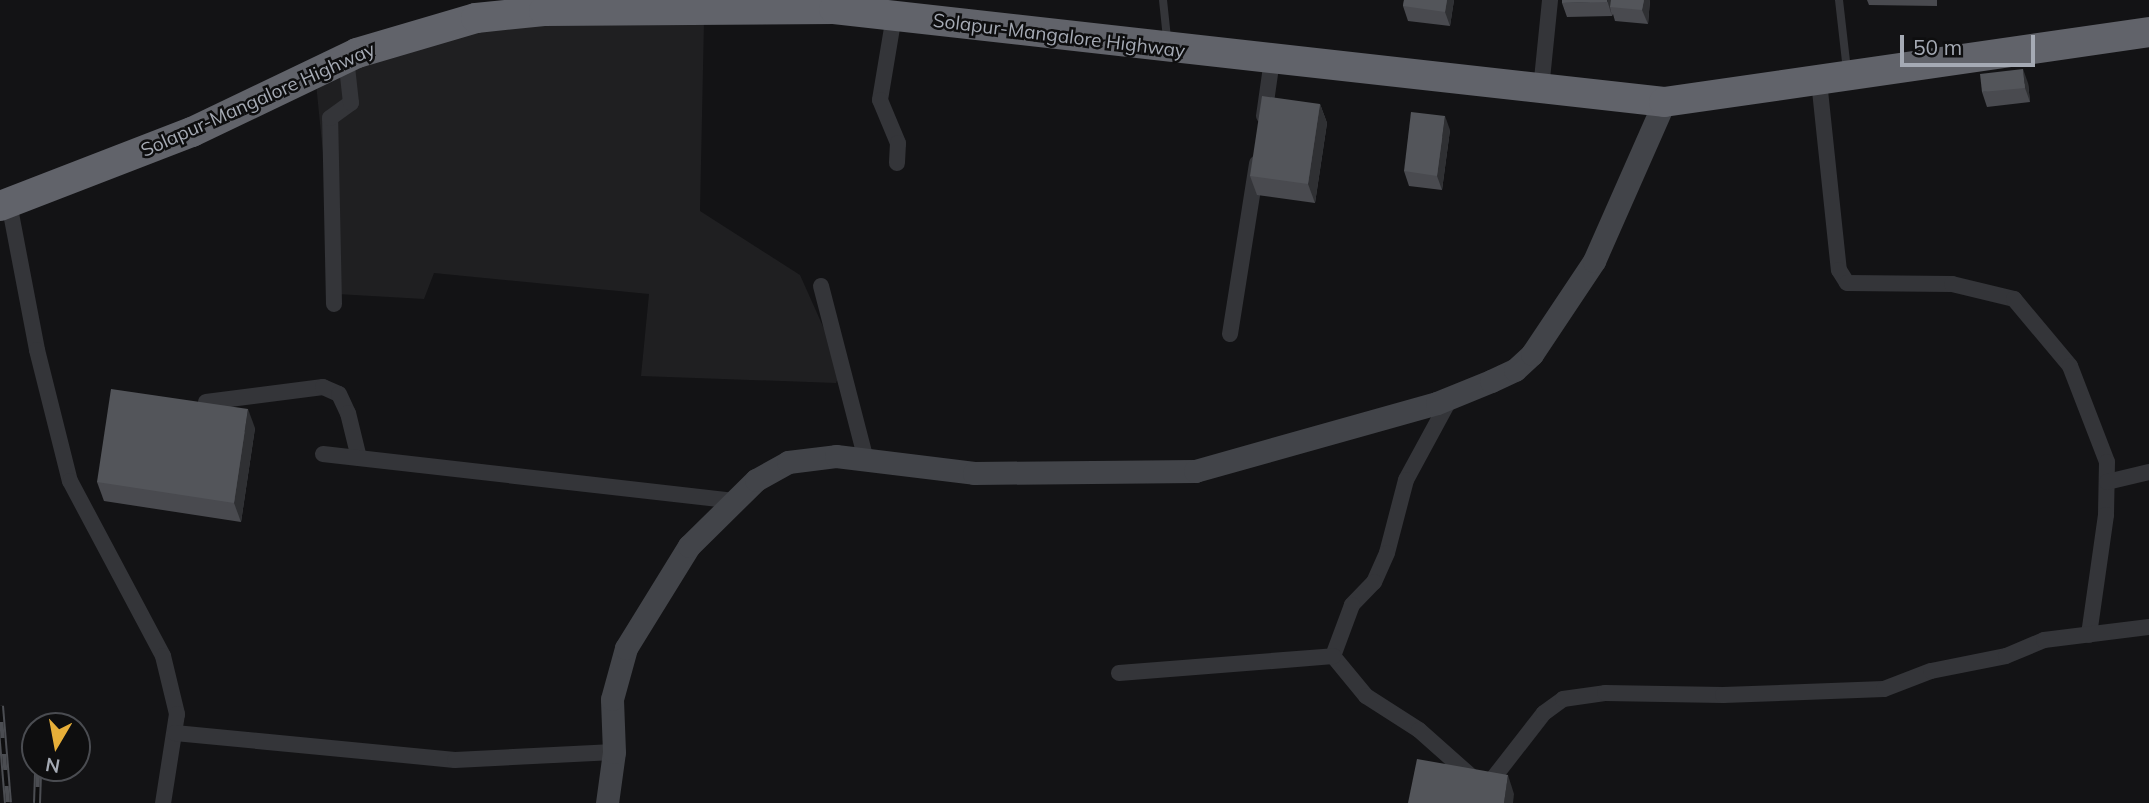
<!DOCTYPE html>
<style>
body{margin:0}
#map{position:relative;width:2149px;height:803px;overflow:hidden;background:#131315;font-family:Mulish,sans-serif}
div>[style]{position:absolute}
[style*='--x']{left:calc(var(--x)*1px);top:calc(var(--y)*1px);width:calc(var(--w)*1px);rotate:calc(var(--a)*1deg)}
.built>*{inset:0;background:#1f1f21}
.lane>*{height:8px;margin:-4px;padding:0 4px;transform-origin:4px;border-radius:4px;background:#343539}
.street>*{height:16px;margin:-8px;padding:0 8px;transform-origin:8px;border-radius:8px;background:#343539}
.secondary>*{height:23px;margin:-11.5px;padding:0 11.5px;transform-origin:11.5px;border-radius:11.5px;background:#424449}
.highway>*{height:30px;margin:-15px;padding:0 15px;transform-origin:15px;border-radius:15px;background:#61636a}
.rail>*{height:8px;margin-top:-4px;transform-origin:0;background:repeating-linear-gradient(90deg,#0e0e0f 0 16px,#4b4d52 0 32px);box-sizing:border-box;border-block:2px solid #4b4d52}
.wall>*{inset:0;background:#494a4f}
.shaded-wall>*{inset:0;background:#2f3033}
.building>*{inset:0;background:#53555a}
span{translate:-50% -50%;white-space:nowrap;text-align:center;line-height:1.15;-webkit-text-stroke:5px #0e0e0f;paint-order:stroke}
.street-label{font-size:19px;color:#a5aab4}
.north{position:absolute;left:21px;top:712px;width:70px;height:70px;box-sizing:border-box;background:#0e0e0f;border:2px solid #4a4c51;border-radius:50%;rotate:190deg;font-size:19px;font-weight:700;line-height:28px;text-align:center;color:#a5aab4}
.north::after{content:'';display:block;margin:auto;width:24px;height:32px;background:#e7af39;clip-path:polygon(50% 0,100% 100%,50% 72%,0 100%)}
.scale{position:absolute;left:1900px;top:35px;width:135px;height:32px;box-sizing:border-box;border:4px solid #a5aab4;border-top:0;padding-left:9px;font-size:21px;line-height:24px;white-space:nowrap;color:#a5aab4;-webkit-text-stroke:5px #0e0e0f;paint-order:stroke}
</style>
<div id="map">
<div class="built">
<i style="clip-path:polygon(704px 21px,700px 211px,800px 275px,842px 369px,836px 383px,641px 376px,649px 294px,434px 273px,424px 299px,337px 294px,316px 83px,448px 28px)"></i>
</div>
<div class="lane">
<i style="--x:1163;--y:0;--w:39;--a:84"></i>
<i style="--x:1839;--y:0;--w:70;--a:83.5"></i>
</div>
<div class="street">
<i style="--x:894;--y:16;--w:85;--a:99.5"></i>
<i style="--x:880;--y:100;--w:47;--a:67.3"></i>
<i style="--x:898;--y:143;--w:20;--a:93"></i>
<i style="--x:1819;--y:81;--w:190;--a:84"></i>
<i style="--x:1839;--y:270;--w:15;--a:58"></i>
<i style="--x:1847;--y:283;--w:105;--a:0.5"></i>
<i style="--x:1952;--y:284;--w:64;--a:13.6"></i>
<i style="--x:2014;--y:299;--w:87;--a:50.1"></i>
<i style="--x:2070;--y:366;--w:103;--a:68.9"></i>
<i style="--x:2107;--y:462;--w:53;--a:91.1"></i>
<i style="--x:2106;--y:515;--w:121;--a:98.1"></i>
<i style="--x:1541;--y:89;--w:89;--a:-84.2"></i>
<i style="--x:1264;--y:116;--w:57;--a:-81.9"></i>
<i style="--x:9;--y:203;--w:150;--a:79.2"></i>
<i style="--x:37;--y:350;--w:135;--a:75.9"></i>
<i style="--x:70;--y:481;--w:198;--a:62"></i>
<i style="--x:163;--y:656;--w:60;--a:76.4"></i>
<i style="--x:177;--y:714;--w:90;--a:98.9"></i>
<i style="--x:821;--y:286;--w:180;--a:75.5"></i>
<i style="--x:334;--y:304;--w:186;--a:-91.2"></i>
<i style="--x:330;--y:118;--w:26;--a:-36"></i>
<i style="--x:351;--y:103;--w:45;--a:-96.3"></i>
<i style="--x:1230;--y:334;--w:173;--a:-81"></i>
<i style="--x:1451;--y:397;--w:94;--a:118.5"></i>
<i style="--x:1406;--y:480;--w:75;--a:104.6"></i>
<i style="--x:1387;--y:553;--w:32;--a:114"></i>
<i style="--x:1374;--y:582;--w:32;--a:134"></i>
<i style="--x:1352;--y:605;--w:54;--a:110.4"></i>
<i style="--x:1333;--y:656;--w:52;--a:50.5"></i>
<i style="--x:1366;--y:696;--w:63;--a:32.7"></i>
<i style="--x:1419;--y:730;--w:72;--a:41.6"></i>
<i style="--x:1473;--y:778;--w:18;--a:9"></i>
<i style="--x:1491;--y:781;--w:86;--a:-52.1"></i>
<i style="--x:1544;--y:713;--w:24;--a:-36"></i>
<i style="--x:1563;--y:699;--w:42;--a:-8.1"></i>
<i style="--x:1605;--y:693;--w:118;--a:1"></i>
<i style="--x:1723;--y:695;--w:161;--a:-2.1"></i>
<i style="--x:1884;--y:689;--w:50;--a:-21"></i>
<i style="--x:1931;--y:671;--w:76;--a:-11.3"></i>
<i style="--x:2006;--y:656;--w:41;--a:-22.8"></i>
<i style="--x:2044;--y:640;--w:106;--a:-7.1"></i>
<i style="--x:206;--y:402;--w:118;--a:-7.3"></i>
<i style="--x:323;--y:387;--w:17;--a:24"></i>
<i style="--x:339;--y:394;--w:21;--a:65"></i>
<i style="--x:348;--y:413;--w:46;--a:76.3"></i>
<i style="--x:323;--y:454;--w:414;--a:6.5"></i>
<i style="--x:2107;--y:482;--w:43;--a:-13.4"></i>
<i style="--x:1119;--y:673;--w:215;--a:-4.5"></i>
<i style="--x:175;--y:733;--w:281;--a:5.5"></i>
<i style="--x:455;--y:760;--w:159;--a:-2.9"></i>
</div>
<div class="secondary">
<i style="--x:607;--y:803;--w:51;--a:-82.2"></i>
<i style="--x:614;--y:752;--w:53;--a:-92.2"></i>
<i style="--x:612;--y:699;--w:53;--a:-74.6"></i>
<i style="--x:626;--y:648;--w:120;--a:-58.3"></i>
<i style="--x:689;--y:546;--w:94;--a:-44.6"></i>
<i style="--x:756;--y:480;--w:37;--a:-29"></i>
<i style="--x:788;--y:462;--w:48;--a:-7.1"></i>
<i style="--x:836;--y:456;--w:139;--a:7"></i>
<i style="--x:974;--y:473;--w:221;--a:-0.5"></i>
<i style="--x:1195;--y:471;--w:251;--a:-15.7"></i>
<i style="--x:1437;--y:403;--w:58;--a:-22.2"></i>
<i style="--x:1491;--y:381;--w:26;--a:-25"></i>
<i style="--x:1515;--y:370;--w:23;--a:-43"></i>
<i style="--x:1532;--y:354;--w:112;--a:-56.3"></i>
<i style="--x:1594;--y:261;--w:174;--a:-66.2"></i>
</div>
<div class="highway">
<i style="--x:0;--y:206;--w:206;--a:-21.1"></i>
<i style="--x:192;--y:132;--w:183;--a:-25.6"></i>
<i style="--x:357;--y:53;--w:124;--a:-16.4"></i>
<i style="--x:476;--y:18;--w:68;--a:-5.9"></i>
<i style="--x:544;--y:11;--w:290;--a:-0.4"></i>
<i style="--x:834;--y:9;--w:835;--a:6.39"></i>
<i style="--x:1664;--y:102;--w:490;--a:-8.2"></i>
</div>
<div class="rail">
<i style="--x:0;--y:706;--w:97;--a:85.3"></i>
<i style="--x:37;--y:803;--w:35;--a:-88"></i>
</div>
<div class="wall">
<i style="clip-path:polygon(1404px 0,1454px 0,1450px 26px,1408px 21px,1403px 6px)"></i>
<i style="clip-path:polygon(1650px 0,1648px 24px,1615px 21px,1613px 14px,1612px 16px,1567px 17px,1562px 3px)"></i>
<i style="clip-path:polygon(1867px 0,1937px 0,1937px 6px,1869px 5px)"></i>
<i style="clip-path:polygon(2028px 83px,2030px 102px,1987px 107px,1982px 92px)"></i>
<i style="clip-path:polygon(1320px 104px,1327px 123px,1315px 203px,1257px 195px,1250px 176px)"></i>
<i style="clip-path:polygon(1450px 130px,1442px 190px,1409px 186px,1404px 171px)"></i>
<i style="clip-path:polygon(255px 428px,241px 522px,104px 501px,97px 482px)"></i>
</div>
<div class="shaded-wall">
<i style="clip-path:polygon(1447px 0,1454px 0,1450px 26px,1445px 12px)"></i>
<i style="clip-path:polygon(1607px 0,1614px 0,1610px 7px,1612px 16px)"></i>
<i style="clip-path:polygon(1644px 0,1650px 0,1648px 24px,1642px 10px)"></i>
<i style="clip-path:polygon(2023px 69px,2028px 83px,2030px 102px,2025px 88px)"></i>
<i style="clip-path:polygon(1320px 104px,1327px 123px,1315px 203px,1308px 184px)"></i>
<i style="clip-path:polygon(1445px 116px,1450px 130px,1442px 190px,1437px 176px)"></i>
<i style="clip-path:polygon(248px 409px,255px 428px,241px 522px,234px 503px)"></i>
<i style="clip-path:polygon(1508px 775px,1514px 794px,1513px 803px,1504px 803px)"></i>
</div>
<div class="building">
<i style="clip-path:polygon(1404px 0,1447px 0,1445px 12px,1403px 6px)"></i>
<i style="clip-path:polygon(1562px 0,1607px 0,1607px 2px,1562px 3px)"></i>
<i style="clip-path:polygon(1611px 0,1644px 0,1642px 10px,1610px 7px)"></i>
<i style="clip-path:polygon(2023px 69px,2025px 88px,1982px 92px,1980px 74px)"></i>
<i style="clip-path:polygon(1262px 96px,1320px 104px,1308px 184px,1250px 176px)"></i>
<i style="clip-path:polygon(1411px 112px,1445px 116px,1437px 176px,1404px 171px)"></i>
<i style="clip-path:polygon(111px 389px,248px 409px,234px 503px,97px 482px)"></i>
<i style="clip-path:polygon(1417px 759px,1508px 775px,1504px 803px,1408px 803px)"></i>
</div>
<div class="street-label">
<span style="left:1059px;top:36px;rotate:7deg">Solapur-Mangalore Highway</span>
<span style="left:258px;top:100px;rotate:-24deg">Solapur-Mangalore Highway</span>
</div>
<div class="north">N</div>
<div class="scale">50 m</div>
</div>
